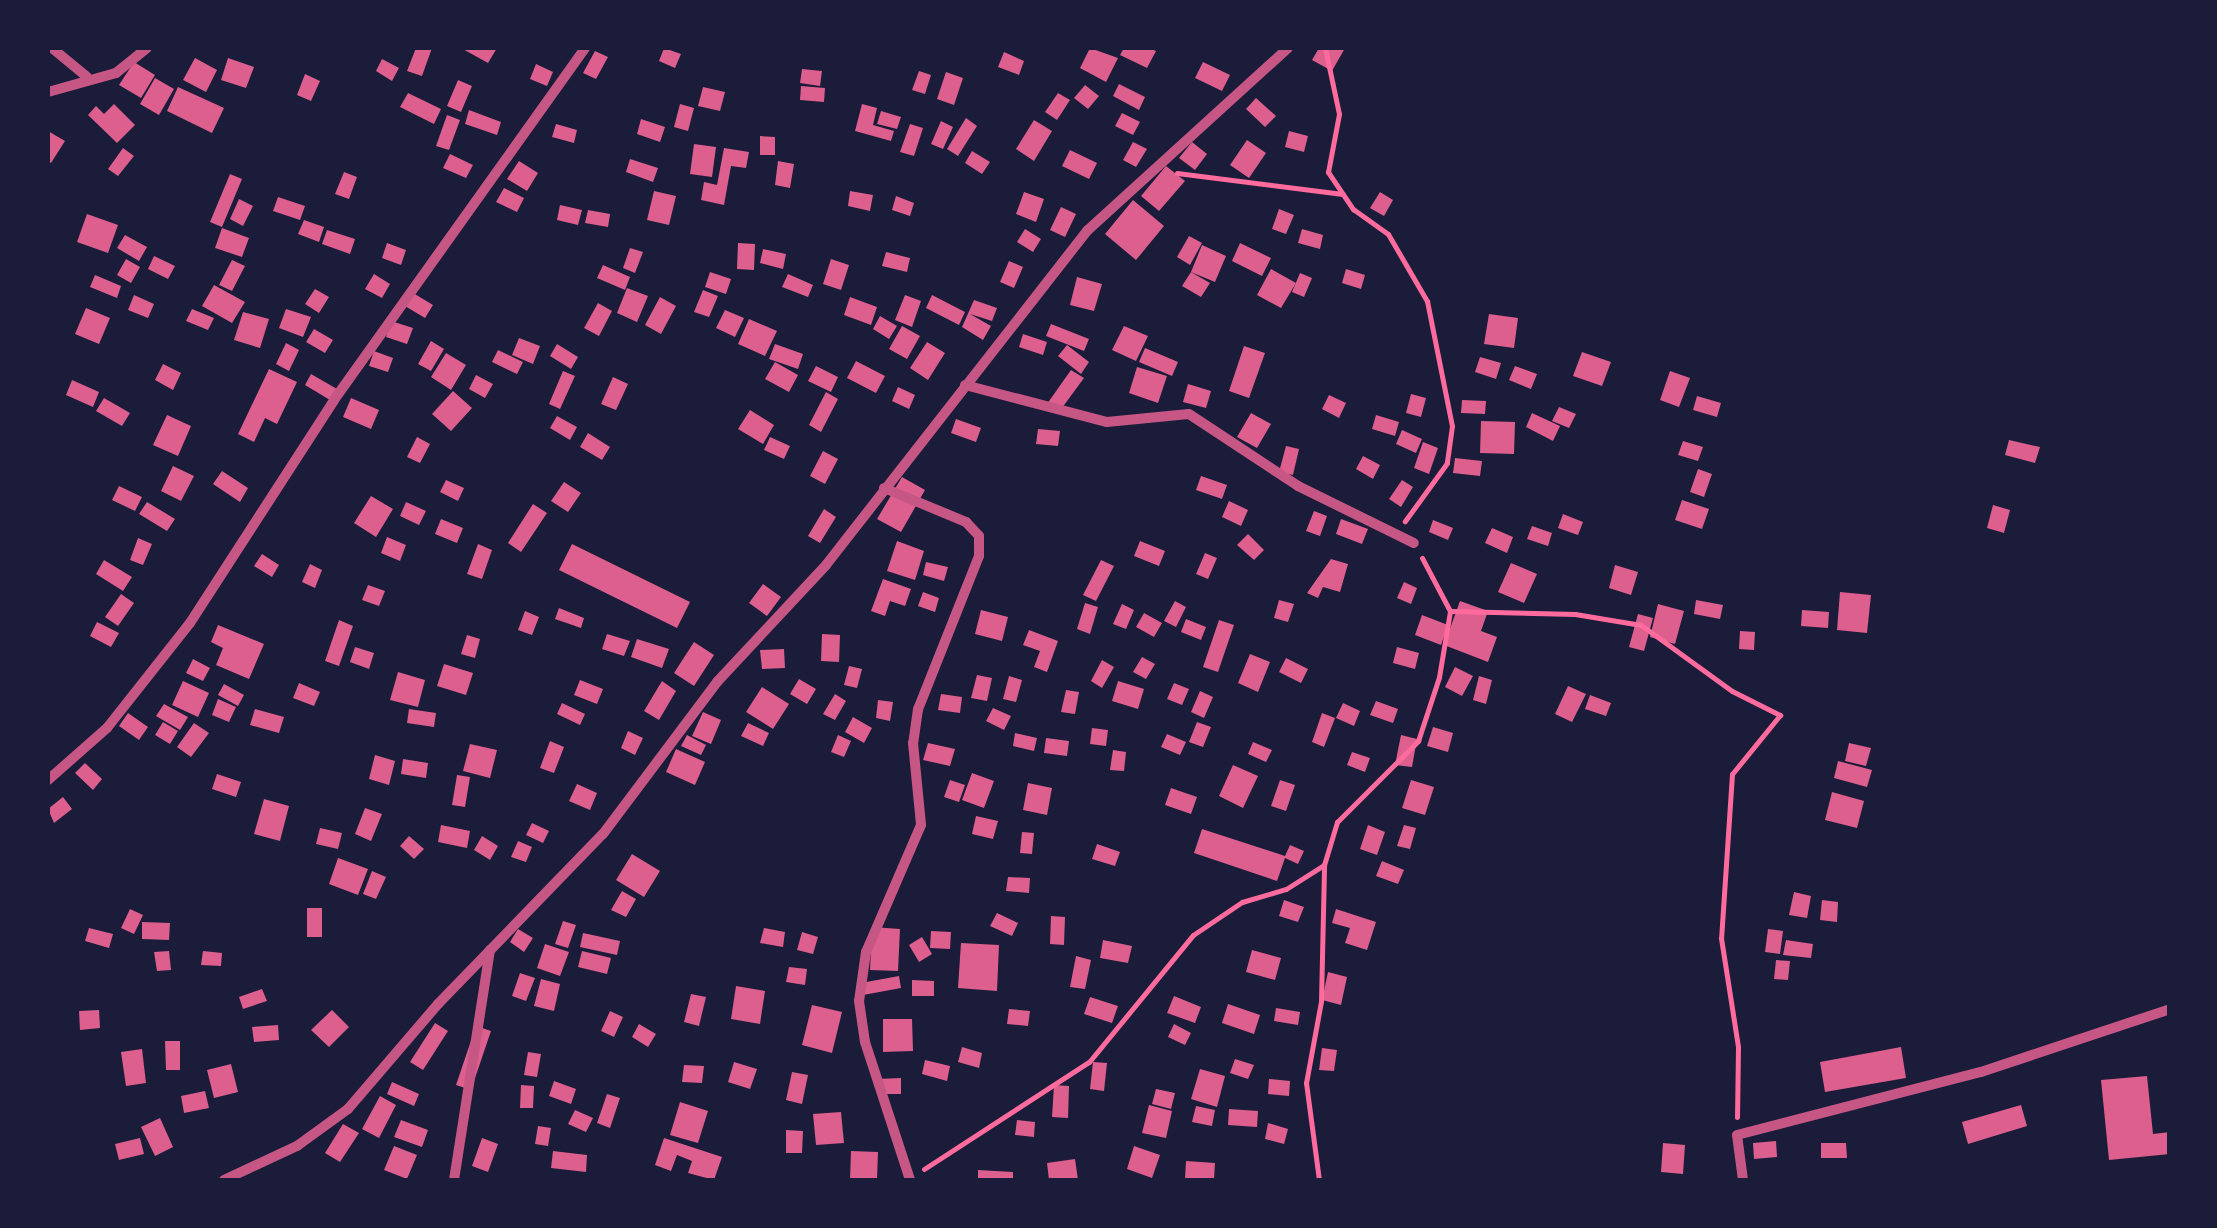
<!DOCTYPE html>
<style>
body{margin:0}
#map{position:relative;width:2217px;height:1228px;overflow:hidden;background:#1b1b3a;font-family:"Noto Sans",sans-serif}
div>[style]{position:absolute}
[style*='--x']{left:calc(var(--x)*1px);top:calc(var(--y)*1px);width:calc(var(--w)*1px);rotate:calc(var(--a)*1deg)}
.building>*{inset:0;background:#dd5f8e}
.path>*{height:5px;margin:-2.5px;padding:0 2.5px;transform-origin:2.5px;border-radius:2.5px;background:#ff6b9d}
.minor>*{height:10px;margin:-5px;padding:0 5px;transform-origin:5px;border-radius:5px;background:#c65784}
span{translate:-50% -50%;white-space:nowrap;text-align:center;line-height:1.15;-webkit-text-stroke:8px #1b1b3a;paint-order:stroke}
.frame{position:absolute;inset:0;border:50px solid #1b1b3a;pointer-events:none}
</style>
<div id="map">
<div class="building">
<i style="clip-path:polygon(416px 48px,432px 48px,422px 76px,407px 71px)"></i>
<i style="clip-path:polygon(461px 48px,497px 48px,488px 63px)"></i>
<i style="clip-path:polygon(664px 48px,681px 54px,675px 68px,659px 61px)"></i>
<i style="clip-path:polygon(1090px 48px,1118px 58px,1106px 82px,1080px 68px)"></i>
<i style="clip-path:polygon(1124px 48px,1149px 48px,1156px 51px,1147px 68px,1120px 55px)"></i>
<i style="clip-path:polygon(1319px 48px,1345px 48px,1332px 71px,1312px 60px)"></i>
<i style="clip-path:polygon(595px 51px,608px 57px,596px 79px,583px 73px)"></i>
<i style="clip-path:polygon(1004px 52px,1024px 61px,1019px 75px,998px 67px)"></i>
<i style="clip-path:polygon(195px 58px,217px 70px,206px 92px,183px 80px)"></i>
<i style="clip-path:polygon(228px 58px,254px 67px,246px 88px,221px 80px)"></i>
<i style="clip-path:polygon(382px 59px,399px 68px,392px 81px,376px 71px)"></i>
<i style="clip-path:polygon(134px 62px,155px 75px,141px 98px,119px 85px)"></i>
<i style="clip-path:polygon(1203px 62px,1230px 75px,1222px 91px,1195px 78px)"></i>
<i style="clip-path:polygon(536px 64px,553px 72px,547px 86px,530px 79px)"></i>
<i style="clip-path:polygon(802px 69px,822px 71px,820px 86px,800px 83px)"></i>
<i style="clip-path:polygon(919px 71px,931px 75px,925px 94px,912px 90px)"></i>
<i style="clip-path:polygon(946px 72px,963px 78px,954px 105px,937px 99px)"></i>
<i style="clip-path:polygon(305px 74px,320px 81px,311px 101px,297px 95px)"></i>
<i style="clip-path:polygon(155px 78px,174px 89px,159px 115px,140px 104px)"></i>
<i style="clip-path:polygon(458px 80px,472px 86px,461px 112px,447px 106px)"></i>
<i style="clip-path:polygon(1119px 84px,1145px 97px,1139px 110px,1113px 96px)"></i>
<i style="clip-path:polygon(1085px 85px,1099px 96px,1088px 109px,1074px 98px)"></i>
<i style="clip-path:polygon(801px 86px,825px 88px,824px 102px,800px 100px)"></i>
<i style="clip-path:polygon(178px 87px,224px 108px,212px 133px,167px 111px)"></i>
<i style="clip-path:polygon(703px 87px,725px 92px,720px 111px,698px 106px)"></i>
<i style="clip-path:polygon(408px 93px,441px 109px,434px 124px,400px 107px)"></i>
<i style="clip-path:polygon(1058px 93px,1070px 100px,1057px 120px,1045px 112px)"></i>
<i style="clip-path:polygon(1256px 98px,1276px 116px,1265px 127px,1246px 109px)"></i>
<i style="clip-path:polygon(114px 104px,135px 125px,117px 143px,88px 115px,96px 106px,104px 114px)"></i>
<i style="clip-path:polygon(680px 104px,694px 108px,688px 131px,674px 127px)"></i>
<i style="clip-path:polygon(862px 104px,877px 108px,873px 125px,894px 131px,891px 141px,855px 131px)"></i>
<i style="clip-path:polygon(469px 110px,501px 122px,497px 135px,465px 124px)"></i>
<i style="clip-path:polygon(881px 111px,901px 117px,897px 129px,877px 124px)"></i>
<i style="clip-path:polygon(1122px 113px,1140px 122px,1133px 135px,1115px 126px)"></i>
<i style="clip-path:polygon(447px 115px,460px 120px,449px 150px,436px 146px)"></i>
<i style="clip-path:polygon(966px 118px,977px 126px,958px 156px,947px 149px)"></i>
<i style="clip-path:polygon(641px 119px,665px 127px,660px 142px,637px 134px)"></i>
<i style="clip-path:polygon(1034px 120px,1052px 131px,1034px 161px,1016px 149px)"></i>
<i style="clip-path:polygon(941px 121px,953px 127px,943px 149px,931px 144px)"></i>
<i style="clip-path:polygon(556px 124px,577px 130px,574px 143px,552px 137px)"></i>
<i style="clip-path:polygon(910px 124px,923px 128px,914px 156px,900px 152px)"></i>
<i style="clip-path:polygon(48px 131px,65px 141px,51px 163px,48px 161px)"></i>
<i style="clip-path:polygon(1289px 131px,1308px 136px,1304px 152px,1285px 147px)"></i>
<i style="clip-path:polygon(760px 136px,775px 137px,775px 155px,760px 155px)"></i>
<i style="clip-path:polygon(1247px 140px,1266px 153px,1249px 178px,1230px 165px)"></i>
<i style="clip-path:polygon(1133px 142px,1147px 149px,1136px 167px,1123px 160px)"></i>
<i style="clip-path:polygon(1192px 142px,1207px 154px,1195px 170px,1179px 158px)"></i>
<i style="clip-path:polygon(694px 144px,716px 147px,712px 177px,690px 174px)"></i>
<i style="clip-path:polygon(123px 148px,134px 156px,118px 176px,108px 169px)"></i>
<i style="clip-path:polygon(724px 148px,749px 152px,746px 168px,731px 166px,724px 205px,701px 200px,704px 182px,717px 185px)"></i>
<i style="clip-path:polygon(1070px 150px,1097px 163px,1089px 179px,1062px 166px)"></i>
<i style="clip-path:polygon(972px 151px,990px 162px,982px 174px,965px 163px)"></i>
<i style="clip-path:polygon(450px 154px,473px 165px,466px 178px,443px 168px)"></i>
<i style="clip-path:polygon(630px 159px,658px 168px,653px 182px,626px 172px)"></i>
<i style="clip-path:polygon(519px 161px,538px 173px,527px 191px,507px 179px)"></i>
<i style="clip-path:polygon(778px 161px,794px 164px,790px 188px,775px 185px)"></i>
<i style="clip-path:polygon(1166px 166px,1185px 181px,1159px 211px,1141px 196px)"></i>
<i style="clip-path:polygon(344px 172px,357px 177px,349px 199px,335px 194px)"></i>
<i style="clip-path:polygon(230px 174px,242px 179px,222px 227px,210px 222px)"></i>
<i style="clip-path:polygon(504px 188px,524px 198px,517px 212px,496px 202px)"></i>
<i style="clip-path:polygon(654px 191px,676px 196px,669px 225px,647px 220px)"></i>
<i style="clip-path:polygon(850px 191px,873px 195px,870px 211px,848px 206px)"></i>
<i style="clip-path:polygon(1024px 192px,1044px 199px,1036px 222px,1016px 214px)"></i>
<i style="clip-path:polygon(1380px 192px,1393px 200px,1384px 216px,1370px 208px)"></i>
<i style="clip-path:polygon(896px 196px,914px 203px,910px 216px,892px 210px)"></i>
<i style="clip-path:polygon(278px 197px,305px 206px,300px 220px,273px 211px)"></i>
<i style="clip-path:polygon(239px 199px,253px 206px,243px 226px,230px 219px)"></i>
<i style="clip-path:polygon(1133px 200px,1164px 226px,1136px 260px,1105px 234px)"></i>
<i style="clip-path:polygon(560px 205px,582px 210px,578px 225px,557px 220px)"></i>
<i style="clip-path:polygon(1061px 207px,1076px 214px,1065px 237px,1050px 230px)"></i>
<i style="clip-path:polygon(1279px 209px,1294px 215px,1286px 234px,1272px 229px)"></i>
<i style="clip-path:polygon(588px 210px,610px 214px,608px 227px,585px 223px)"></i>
<i style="clip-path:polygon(87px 214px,118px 225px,108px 253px,77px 242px)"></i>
<i style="clip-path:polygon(304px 220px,324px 227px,319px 242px,298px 234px)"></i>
<i style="clip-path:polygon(222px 228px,249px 238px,242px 257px,215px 248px)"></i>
<i style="clip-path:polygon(1025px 229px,1041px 239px,1033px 252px,1017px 242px)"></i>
<i style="clip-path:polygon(1302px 229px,1323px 235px,1320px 249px,1298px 243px)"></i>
<i style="clip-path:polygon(327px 230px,355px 239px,350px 254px,322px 244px)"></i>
<i style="clip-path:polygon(125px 235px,147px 247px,139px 261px,117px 248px)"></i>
<i style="clip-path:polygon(1189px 236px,1202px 243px,1190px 265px,1177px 257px)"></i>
<i style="clip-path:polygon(387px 243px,406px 250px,401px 265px,382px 258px)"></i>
<i style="clip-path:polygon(738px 243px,755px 244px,754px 270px,737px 269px)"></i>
<i style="clip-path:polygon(1240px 243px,1271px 258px,1262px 276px,1232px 261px)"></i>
<i style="clip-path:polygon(1202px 245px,1226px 256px,1215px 282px,1191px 272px)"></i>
<i style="clip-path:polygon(630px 248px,643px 252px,635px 273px,623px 268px)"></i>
<i style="clip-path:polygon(763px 249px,786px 254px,783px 269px,760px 263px)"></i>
<i style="clip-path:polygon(886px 252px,910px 258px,907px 272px,882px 266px)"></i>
<i style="clip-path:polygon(154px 256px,175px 266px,168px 279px,148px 269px)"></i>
<i style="clip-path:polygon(126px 259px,140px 267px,131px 283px,117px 275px)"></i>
<i style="clip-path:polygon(831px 259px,849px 265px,841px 290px,823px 284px)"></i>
<i style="clip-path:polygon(232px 260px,245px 266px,232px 291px,219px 285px)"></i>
<i style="clip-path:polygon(1009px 261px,1023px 267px,1014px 288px,1000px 282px)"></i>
<i style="clip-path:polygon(603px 265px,630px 277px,625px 290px,597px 278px)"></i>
<i style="clip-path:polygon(1271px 269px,1296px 283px,1281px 308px,1257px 295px)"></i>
<i style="clip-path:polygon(1346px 269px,1365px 275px,1361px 289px,1342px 283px)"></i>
<i style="clip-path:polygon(710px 272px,731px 279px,726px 294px,705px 287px)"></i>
<i style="clip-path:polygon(1191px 272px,1210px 283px,1201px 297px,1182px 286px)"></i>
<i style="clip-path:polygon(1300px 273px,1312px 278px,1304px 297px,1292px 292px)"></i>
<i style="clip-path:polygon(374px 274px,390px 284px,382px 298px,365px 289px)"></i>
<i style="clip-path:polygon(788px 274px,813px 285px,808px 297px,782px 287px)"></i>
<i style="clip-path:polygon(95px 275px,121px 286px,117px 298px,90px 287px)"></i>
<i style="clip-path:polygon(1077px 277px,1102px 284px,1094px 311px,1070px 305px)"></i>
<i style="clip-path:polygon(214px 285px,245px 302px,232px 323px,202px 306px)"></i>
<i style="clip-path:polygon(627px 288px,648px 296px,637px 322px,617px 313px)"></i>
<i style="clip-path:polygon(315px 289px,329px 297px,319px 313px,305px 304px)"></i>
<i style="clip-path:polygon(703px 290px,718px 296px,709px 317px,694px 312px)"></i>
<i style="clip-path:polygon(413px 293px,433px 305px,425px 318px,405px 306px)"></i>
<i style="clip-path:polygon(134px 295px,154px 304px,148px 318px,128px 310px)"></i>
<i style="clip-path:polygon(905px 295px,921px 301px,912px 327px,895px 320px)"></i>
<i style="clip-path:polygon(932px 295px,965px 312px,959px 325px,926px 308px)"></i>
<i style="clip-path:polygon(660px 297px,676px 306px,661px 334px,645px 325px)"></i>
<i style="clip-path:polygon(850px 297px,877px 307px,871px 325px,844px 315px)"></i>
<i style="clip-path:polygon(974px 300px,997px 308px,992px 321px,970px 314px,991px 326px,983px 340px,962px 327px)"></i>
<i style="clip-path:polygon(598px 303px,612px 311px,599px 336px,584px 328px)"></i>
<i style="clip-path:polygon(86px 308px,110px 318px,99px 344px,75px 334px)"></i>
<i style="clip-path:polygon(192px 309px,214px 318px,208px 330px,186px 321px)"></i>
<i style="clip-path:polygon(286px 309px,311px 317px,303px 337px,279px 328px)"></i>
<i style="clip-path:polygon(725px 310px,744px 318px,735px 337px,716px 328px)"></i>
<i style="clip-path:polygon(243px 312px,269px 319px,260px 348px,234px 340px)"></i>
<i style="clip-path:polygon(1489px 314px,1518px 318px,1514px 348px,1484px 344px)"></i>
<i style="clip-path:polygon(880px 316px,897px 326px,889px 339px,873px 329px)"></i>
<i style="clip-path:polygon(749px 319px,777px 331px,765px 356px,738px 344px)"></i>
<i style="clip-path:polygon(391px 321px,413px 328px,407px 344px,386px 337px)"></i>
<i style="clip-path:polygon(1051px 324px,1089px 339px,1084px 351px,1046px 336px)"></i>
<i style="clip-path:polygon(902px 326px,920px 336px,907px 359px,889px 349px)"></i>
<i style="clip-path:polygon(1124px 326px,1148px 336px,1136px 361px,1112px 350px)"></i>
<i style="clip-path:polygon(314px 329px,333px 340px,325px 353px,306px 342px)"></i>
<i style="clip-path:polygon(1023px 334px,1047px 342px,1043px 355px,1019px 347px)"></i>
<i style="clip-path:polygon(519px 338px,540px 346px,533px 364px,512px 355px)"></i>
<i style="clip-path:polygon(431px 341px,444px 349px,431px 371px,418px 364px)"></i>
<i style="clip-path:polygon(927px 342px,945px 353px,928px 380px,910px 368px)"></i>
<i style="clip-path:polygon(286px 343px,299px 350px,289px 371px,276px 364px)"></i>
<i style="clip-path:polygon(557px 344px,578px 357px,571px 369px,550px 356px)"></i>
<i style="clip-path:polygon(775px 344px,803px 354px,798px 369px,769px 359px)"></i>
<i style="clip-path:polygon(1067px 345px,1089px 362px,1081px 374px,1058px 356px)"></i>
<i style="clip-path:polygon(1244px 346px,1265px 353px,1249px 398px,1229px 391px)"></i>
<i style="clip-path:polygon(1145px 348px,1178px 362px,1172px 376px,1139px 362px)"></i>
<i style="clip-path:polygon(498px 350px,523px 362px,517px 374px,492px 362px)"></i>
<i style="clip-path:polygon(374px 351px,393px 358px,388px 372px,369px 366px)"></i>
<i style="clip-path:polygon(1582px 352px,1611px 362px,1602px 386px,1573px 376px)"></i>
<i style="clip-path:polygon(446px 353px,466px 365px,451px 390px,431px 377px)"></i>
<i style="clip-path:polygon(1480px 357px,1501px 363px,1496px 379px,1475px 372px)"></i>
<i style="clip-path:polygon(856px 361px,885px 376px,876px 393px,847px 378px)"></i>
<i style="clip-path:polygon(775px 362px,798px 375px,789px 392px,765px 379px)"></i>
<i style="clip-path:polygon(163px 364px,181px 373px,173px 390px,155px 380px)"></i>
<i style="clip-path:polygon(816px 366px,838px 377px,831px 392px,808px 381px)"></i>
<i style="clip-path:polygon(1515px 366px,1537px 374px,1531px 389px,1509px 380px)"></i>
<i style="clip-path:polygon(1137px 367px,1167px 376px,1158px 403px,1129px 393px)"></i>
<i style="clip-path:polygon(269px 369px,297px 382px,277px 424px,265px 418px,254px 442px,238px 434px)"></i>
<i style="clip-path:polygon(1071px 370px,1084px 378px,1059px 412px,1047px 404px)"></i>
<i style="clip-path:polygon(563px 371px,575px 376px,560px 409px,549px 404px)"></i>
<i style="clip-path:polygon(1670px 371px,1690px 378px,1679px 407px,1660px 400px)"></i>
<i style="clip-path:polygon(311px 374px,337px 389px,330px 400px,305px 385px)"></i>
<i style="clip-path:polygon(476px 375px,493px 384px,485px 398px,469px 389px)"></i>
<i style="clip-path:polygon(613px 377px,628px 384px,616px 410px,601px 404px)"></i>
<i style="clip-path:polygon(72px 380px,99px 392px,93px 407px,66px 395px)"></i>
<i style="clip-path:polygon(1188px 384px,1211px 391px,1206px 408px,1183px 402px)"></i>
<i style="clip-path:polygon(898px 387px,915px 395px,909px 409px,892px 401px)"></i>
<i style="clip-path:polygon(453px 391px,472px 408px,451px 431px,432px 414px)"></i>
<i style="clip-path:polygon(826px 392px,838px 399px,821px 432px,809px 425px)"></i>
<i style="clip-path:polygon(1411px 394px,1426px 398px,1421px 417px,1406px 413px)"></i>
<i style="clip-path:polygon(1329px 395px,1346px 403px,1339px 418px,1322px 409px)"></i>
<i style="clip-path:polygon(1697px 396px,1721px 403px,1717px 417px,1693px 410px)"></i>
<i style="clip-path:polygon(104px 398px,130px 413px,122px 426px,96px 411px)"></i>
<i style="clip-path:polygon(351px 398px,379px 410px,371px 429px,343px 417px)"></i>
<i style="clip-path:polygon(1462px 400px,1486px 401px,1485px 414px,1461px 413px)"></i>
<i style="clip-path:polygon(1559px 407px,1576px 414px,1569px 428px,1552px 421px)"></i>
<i style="clip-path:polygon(750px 410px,774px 425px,763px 444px,738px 429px)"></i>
<i style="clip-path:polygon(1251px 413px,1271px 424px,1257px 448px,1237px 437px)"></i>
<i style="clip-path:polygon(1532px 413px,1560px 426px,1553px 441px,1526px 427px)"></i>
<i style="clip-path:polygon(167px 415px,191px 426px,178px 456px,153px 445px)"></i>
<i style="clip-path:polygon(1376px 415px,1399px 422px,1395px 436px,1372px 429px)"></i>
<i style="clip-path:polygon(557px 416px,577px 427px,570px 440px,550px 428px)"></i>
<i style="clip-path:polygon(956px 419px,981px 428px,976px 442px,951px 433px)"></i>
<i style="clip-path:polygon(1481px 421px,1515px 422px,1514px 454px,1480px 453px)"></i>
<i style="clip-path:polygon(1038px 429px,1060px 431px,1058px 446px,1036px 444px)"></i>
<i style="clip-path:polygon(1402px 430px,1422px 439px,1416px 453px,1396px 444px)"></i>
<i style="clip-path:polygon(588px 433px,610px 447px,602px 460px,580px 447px)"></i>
<i style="clip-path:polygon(417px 437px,430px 444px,420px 463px,407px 457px)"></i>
<i style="clip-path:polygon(770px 437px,790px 446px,784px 459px,764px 450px)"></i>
<i style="clip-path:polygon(2009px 440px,2040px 447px,2035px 463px,2005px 455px)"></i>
<i style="clip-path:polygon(1683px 441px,1703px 447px,1698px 461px,1678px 455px)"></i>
<i style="clip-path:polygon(1423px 442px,1438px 448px,1429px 474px,1414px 468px)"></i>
<i style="clip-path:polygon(1286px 446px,1299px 449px,1293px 475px,1279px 472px)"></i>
<i style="clip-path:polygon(823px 451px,838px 459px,825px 484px,810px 476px)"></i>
<i style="clip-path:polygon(1363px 456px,1380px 465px,1373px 479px,1356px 469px)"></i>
<i style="clip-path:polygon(1455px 458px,1482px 461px,1480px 476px,1453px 473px)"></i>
<i style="clip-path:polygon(173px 466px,194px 476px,181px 501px,161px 491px)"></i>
<i style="clip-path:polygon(1698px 469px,1712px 474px,1704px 497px,1690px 492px)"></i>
<i style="clip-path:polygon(222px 471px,248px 488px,240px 502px,213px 484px)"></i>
<i style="clip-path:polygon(1201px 476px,1227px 485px,1222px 499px,1196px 490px)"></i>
<i style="clip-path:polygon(902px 477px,925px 490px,901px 532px,877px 519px)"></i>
<i style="clip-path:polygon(446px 480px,464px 488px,458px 501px,440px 492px)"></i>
<i style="clip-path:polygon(1402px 480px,1413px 487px,1401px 507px,1389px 499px)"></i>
<i style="clip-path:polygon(564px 482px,581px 493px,568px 512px,551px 501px)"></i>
<i style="clip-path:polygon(119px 486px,142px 497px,135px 511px,112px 500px)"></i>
<i style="clip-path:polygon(371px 496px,393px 509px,376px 537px,354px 523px)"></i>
<i style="clip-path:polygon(1682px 500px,1709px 509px,1702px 529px,1675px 520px)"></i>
<i style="clip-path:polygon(1229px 501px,1248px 510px,1241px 526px,1222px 517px)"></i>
<i style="clip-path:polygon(147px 502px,175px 519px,167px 531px,139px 514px)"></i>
<i style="clip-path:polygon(406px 502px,426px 511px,419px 525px,400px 516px)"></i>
<i style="clip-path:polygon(533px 504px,547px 513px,521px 552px,508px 543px)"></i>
<i style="clip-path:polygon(1993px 505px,2010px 510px,2004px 533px,1987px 528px)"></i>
<i style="clip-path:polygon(824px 509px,836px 517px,820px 543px,808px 536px)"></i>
<i style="clip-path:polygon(1314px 511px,1327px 516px,1320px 536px,1306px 531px)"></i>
<i style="clip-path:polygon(1563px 514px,1583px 522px,1578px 535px,1558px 528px)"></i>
<i style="clip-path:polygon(441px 519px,463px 528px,457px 543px,435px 534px)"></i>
<i style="clip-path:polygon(1341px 519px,1368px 529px,1362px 544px,1336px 534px)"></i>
<i style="clip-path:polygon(1433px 520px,1453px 528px,1448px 540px,1429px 532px)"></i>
<i style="clip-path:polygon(1532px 526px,1552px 533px,1548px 546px,1527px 539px)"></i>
<i style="clip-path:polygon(1492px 528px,1513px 537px,1507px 553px,1485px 543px)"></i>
<i style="clip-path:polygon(1248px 534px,1264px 550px,1254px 560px,1237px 545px)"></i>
<i style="clip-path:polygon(387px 537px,406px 545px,400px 561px,381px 553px)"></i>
<i style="clip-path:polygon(138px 538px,152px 544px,143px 565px,130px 560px)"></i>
<i style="clip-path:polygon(897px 541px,924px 551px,915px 580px,887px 571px)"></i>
<i style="clip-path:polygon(1140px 541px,1165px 551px,1159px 566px,1134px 556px)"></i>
<i style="clip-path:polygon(478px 544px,492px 550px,482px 579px,467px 574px)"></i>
<i style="clip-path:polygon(572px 544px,690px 602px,677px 628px,559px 570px)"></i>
<i style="clip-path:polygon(1205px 553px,1217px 558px,1208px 579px,1196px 574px)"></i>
<i style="clip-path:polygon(262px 554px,279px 565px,272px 577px,254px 566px)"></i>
<i style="clip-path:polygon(1331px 559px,1348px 564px,1340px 592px,1323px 587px,1318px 598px,1307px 593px)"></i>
<i style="clip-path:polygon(104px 560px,132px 577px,123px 591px,96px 574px)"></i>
<i style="clip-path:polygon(1101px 560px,1114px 566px,1096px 601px,1083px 595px)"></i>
<i style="clip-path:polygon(926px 562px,948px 567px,944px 581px,923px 575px)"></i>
<i style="clip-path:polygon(1511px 563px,1537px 574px,1524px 603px,1498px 592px)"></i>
<i style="clip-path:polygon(310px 564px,322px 570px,315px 588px,302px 582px)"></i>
<i style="clip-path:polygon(1615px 565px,1638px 572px,1631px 595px,1609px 588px)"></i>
<i style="clip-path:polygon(883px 579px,911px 589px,905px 606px,890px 601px,885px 616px,871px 611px)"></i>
<i style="clip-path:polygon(1404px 582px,1417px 588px,1411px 604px,1397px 598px)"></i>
<i style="clip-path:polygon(763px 584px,781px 597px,767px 616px,749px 603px)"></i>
<i style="clip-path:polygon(368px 585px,385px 591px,379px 606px,362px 600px)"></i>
<i style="clip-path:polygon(923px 592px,939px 598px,935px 612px,918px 606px)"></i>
<i style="clip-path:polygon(1840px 592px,1871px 595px,1867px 633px,1837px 630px)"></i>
<i style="clip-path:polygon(121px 594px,134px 603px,118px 626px,105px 617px)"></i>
<i style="clip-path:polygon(1279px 600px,1294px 604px,1288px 622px,1274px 618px)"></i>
<i style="clip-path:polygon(1696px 600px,1723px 605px,1720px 619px,1694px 614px)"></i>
<i style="clip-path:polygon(1175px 601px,1186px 607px,1176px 627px,1164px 621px)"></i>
<i style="clip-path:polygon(1460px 601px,1488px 611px,1481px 631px,1497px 637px,1488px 662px,1444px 645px)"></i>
<i style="clip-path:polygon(1085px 603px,1098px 607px,1090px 634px,1077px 629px)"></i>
<i style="clip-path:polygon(1122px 604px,1134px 610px,1126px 629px,1113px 624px)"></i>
<i style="clip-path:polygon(1658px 604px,1684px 611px,1675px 644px,1650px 637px)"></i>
<i style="clip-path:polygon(559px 608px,584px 618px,581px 628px,555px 619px)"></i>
<i style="clip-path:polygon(981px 610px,1008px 617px,1002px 641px,975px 634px)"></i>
<i style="clip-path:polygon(1802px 610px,1829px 612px,1828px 628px,1801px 626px)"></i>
<i style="clip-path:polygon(525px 611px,539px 617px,532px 635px,518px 630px)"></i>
<i style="clip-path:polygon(1144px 613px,1162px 623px,1154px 637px,1136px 627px)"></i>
<i style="clip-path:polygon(1638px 614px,1653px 618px,1644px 651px,1629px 647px)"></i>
<i style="clip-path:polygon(1422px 615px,1448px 625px,1441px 645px,1415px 635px)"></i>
<i style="clip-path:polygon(1186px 619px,1206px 627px,1201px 640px,1181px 632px)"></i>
<i style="clip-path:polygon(339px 620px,353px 626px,339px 666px,325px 661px)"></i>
<i style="clip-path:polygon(1219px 620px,1234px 625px,1218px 672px,1203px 667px)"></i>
<i style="clip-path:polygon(97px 622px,119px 633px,111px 647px,90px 636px)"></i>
<i style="clip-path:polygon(218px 625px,264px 644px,249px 679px,216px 665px,223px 648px,211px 642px)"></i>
<i style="clip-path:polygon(1029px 630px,1058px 641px,1047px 672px,1034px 667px,1040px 651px,1023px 645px)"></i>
<i style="clip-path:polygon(1740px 631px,1755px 632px,1754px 650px,1739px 649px)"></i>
<i style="clip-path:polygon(607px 634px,630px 641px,624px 656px,602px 649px)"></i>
<i style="clip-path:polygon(822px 634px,840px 635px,839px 662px,821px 661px)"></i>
<i style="clip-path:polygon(467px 635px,480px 639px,475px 658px,461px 654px)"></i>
<i style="clip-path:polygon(637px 639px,669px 649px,662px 668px,631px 657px)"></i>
<i style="clip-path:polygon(694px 642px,714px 655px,694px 686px,674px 673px)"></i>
<i style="clip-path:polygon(355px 647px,374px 653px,369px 669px,350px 662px)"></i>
<i style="clip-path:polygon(1397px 647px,1419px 653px,1415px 669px,1393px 663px)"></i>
<i style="clip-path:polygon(784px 649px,785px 668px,762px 669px,760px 650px)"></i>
<i style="clip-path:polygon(1250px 654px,1270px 662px,1258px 692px,1238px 683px)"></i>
<i style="clip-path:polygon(1142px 657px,1155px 664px,1146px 679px,1133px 672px)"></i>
<i style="clip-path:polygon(1286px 658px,1308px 669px,1301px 683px,1279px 672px)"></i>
<i style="clip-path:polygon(193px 659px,210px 668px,203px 681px,186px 673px)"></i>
<i style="clip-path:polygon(1102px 660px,1114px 667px,1102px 688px,1091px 681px)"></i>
<i style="clip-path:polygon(444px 664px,473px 673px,466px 695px,437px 686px)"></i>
<i style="clip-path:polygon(849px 666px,862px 669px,857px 688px,844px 685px)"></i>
<i style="clip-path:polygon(1455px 667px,1473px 676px,1462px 696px,1445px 687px)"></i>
<i style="clip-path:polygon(398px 672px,425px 680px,418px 707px,390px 700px)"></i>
<i style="clip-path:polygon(977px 675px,992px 678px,987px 701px,971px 698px)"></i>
<i style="clip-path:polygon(1009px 676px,1022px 680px,1016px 702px,1003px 699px)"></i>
<i style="clip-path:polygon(1479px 676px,1492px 680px,1486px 704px,1473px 700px)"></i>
<i style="clip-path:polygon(799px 679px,816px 689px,807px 704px,790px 694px)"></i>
<i style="clip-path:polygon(580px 680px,603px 689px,597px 704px,574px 695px)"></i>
<i style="clip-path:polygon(183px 681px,209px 693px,198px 717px,172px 705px)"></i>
<i style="clip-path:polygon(662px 681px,676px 691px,659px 720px,644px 711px)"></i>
<i style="clip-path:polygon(1118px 681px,1144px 689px,1138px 709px,1112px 701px)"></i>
<i style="clip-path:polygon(299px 683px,320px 692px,314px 706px,293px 698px)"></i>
<i style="clip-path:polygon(1174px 683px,1189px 689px,1182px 705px,1167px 699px)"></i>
<i style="clip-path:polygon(224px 684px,244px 695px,238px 706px,218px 695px)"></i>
<i style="clip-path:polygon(1568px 686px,1586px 694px,1572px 722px,1555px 714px)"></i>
<i style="clip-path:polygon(762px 687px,789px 704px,773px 729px,746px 712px)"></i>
<i style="clip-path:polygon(1066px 690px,1079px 692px,1075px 714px,1061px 712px)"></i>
<i style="clip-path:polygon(1200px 691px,1213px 697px,1204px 718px,1191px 712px)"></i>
<i style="clip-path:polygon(835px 694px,846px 701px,835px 720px,823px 714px)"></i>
<i style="clip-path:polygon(941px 694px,962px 697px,960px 713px,938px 710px)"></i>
<i style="clip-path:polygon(1590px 695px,1611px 703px,1606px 716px,1585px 709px)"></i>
<i style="clip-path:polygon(218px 699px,236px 707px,229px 722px,212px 715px)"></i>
<i style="clip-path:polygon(878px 700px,893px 702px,890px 721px,876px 718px)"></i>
<i style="clip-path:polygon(1376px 701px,1398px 709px,1393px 723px,1370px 715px)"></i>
<i style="clip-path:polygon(562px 703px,585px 714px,580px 725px,557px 714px)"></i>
<i style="clip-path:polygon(1343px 703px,1360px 711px,1354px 726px,1336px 718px)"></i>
<i style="clip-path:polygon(164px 704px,188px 717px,180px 730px,156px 716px)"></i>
<i style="clip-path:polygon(993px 708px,1011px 716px,1004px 730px,986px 721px)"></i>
<i style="clip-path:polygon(255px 709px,284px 717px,279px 733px,250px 725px)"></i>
<i style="clip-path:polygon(409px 709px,436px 713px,434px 727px,407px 723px)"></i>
<i style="clip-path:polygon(703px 712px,721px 720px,711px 744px,692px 736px)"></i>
<i style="clip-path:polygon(128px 713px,148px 727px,139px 740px,119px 726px)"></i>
<i style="clip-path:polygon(1322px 713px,1335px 718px,1324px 747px,1312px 742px)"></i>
<i style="clip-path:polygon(853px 717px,872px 728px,864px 743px,845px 732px)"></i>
<i style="clip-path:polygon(163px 722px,178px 731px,170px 744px,155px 735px)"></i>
<i style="clip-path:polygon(1197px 722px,1211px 727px,1203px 747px,1189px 742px)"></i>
<i style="clip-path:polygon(194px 723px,209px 733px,191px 757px,177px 747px)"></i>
<i style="clip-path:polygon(748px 723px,769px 733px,763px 746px,741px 736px)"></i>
<i style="clip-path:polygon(1433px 727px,1453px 733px,1448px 752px,1427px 746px)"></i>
<i style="clip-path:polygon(1092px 728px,1108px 730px,1106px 746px,1090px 744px)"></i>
<i style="clip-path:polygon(628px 731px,643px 738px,635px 755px,621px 748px)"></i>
<i style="clip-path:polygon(1015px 733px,1037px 738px,1034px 751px,1013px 746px)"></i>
<i style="clip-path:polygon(1167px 734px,1186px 742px,1180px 755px,1161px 747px)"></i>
<i style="clip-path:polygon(687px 735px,706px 745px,701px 755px,681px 746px)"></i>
<i style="clip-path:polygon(838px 735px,851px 741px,844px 757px,831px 752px)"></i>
<i style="clip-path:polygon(1401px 735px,1417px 739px,1412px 767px,1395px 765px)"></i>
<i style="clip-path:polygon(1046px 738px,1069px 741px,1067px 756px,1044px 753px)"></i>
<i style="clip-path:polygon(550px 741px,564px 747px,554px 773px,540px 768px)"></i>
<i style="clip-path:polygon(1253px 742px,1272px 750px,1266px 762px,1248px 754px)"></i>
<i style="clip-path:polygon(928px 743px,955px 749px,950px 766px,923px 760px)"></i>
<i style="clip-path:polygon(1849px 743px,1871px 748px,1866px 766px,1845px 761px)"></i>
<i style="clip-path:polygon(470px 744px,497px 750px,490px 778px,463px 771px)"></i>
<i style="clip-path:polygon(676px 749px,705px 762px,695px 785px,666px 772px)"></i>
<i style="clip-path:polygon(1113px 750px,1126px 752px,1124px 771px,1110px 770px)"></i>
<i style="clip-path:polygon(1352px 752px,1370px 758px,1365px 772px,1347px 765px)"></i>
<i style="clip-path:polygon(375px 755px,395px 761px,389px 785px,369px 779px)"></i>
<i style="clip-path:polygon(403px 759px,428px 763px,426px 778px,401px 774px)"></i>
<i style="clip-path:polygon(1838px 761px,1872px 770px,1867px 787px,1834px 778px)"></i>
<i style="clip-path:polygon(85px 763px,102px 779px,93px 790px,75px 773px)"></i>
<i style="clip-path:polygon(1233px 765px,1258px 776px,1243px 808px,1219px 796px)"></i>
<i style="clip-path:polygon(972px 773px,994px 781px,984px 808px,962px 800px)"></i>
<i style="clip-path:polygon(217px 774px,241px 782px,236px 797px,212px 789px)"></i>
<i style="clip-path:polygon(457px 775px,470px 777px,465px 807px,452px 805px)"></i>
<i style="clip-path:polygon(950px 780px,965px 785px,959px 802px,944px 797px)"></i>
<i style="clip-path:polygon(1280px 780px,1295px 785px,1286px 811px,1271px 806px)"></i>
<i style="clip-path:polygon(1411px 780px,1434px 787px,1425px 815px,1402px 808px)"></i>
<i style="clip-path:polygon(1028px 783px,1052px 788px,1047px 815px,1023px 810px)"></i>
<i style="clip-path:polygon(577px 784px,597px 793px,590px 810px,569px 801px)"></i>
<i style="clip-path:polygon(1171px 788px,1197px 797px,1191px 814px,1165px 805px)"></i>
<i style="clip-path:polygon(1832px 792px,1864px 801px,1857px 828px,1825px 820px)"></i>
<i style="clip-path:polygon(63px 797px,72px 809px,54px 823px,48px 809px)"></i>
<i style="clip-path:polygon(264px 799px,289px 806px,280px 841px,254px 834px)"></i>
<i style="clip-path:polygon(365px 808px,382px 814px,371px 841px,355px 834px)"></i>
<i style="clip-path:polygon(976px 816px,998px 821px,993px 839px,972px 834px)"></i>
<i style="clip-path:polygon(532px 823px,549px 831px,543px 843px,526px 835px)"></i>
<i style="clip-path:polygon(441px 825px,470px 831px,467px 848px,438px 842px)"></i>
<i style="clip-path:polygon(1368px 825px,1385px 832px,1377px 855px,1360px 849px)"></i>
<i style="clip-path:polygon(1404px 825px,1416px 828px,1410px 849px,1397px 846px)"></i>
<i style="clip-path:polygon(320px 828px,342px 833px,338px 849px,316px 844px)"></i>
<i style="clip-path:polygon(1202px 829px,1285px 856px,1290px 845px,1304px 851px,1298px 864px,1285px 858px,1277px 881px,1194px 853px)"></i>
<i style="clip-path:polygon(1022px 832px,1034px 833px,1032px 854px,1020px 853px)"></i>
<i style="clip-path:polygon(409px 836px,424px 849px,414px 859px,400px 846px)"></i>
<i style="clip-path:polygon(482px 836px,498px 846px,490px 860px,474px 850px)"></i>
<i style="clip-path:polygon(518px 841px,532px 847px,526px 862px,511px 857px)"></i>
<i style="clip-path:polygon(1097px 844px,1120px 852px,1115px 866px,1092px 859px)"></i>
<i style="clip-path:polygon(632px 854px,660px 871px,644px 897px,616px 880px)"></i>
<i style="clip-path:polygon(338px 858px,368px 869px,358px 895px,329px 884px)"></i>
<i style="clip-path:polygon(1382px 861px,1404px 870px,1398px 884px,1376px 876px)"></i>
<i style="clip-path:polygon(372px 871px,386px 877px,376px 899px,363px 894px)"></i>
<i style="clip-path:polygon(1008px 877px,1030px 878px,1029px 893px,1006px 891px)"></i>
<i style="clip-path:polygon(622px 891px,636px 899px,626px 917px,611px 910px)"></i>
<i style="clip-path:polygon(1794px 892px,1811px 896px,1807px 918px,1789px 915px)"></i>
<i style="clip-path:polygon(1284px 900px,1304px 907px,1298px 922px,1279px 916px)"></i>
<i style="clip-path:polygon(1822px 900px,1838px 902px,1837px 922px,1820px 920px)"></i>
<i style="clip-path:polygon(307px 908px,322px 908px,322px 937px,307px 937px)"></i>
<i style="clip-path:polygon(130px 909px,143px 915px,134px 934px,121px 928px)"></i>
<i style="clip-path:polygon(1336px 909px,1376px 922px,1367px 950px,1345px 943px,1350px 928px,1332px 923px)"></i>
<i style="clip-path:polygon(997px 913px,1018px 923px,1012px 936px,990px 926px)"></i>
<i style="clip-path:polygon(1051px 916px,1065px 917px,1064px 945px,1050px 944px)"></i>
<i style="clip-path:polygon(563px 921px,576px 925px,568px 948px,555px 944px)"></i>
<i style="clip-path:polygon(142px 922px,170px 923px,169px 940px,142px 939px)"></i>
<i style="clip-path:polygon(872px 927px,900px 929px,898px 971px,870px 970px)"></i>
<i style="clip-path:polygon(89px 928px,113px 934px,109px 948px,85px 941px)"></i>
<i style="clip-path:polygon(764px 928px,785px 932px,783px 947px,760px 943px)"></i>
<i style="clip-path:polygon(518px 929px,533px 938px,524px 952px,510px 942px)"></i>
<i style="clip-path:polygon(1768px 929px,1783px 931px,1780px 954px,1765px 952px)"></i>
<i style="clip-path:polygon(931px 931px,951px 932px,950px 949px,930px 948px)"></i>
<i style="clip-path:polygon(802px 932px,818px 937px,813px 954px,797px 950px)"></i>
<i style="clip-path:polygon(583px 933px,620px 941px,617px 955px,580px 947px)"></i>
<i style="clip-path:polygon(922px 937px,932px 954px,919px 962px,909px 945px)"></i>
<i style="clip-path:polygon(1103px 940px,1132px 946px,1128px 963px,1100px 958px)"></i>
<i style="clip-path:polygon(1786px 940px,1813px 944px,1811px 958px,1783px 955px)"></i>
<i style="clip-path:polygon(961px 943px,999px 945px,997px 991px,958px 988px)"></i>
<i style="clip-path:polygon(545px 944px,569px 952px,560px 976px,537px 968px)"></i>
<i style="clip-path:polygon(1252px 950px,1281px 958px,1275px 980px,1246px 972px)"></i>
<i style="clip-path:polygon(169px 951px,171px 970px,157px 971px,154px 952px)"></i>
<i style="clip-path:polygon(203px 951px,222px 953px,221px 966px,201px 965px)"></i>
<i style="clip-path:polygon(582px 951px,611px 958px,607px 974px,578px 967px)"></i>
<i style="clip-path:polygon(1076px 956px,1091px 960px,1085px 989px,1070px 987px)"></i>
<i style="clip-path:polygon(1776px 960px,1790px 961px,1788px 980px,1774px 979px)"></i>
<i style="clip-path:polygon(789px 967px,807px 969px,805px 985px,786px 982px)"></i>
<i style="clip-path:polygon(1328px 972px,1347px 977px,1341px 1005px,1322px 1000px)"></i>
<i style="clip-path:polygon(520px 973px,535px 978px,526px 1001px,512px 996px)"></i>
<i style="clip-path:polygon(899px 976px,901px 988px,863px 995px,861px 983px)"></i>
<i style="clip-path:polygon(541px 979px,560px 984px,554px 1011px,534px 1006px)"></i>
<i style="clip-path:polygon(912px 980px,934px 981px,934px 996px,912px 996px)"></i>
<i style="clip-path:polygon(736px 986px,765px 991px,760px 1024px,731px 1019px)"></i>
<i style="clip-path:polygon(262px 989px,267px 1001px,243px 1009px,239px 997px)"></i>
<i style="clip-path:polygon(691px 994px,706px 997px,699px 1026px,684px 1022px)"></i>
<i style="clip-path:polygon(1174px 996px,1201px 1007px,1195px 1023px,1167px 1013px)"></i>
<i style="clip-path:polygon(1090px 997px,1118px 1006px,1112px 1023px,1084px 1014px)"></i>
<i style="clip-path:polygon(1228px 1004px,1260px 1015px,1254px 1034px,1222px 1023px)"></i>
<i style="clip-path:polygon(812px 1005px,842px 1012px,832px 1053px,802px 1045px)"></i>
<i style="clip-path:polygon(1276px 1008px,1300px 1012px,1298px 1025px,1274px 1021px)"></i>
<i style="clip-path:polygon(1009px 1009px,1030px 1011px,1028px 1026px,1007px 1024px)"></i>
<i style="clip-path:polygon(99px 1010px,100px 1028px,80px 1030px,79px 1011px)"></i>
<i style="clip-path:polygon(332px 1010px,349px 1027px,329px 1047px,311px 1030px)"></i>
<i style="clip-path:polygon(610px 1011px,623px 1017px,614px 1037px,601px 1031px)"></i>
<i style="clip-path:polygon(883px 1019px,912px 1019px,913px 1051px,883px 1052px)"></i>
<i style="clip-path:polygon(435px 1023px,448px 1031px,423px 1070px,410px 1062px)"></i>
<i style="clip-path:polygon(639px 1024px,656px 1034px,648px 1047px,632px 1037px)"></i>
<i style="clip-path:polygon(1174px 1024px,1191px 1033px,1185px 1045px,1168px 1037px)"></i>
<i style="clip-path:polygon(278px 1025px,279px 1040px,254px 1042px,252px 1027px)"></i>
<i style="clip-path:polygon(476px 1026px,491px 1031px,471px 1090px,456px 1085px)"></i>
<i style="clip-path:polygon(165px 1041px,180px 1041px,180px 1070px,166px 1070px)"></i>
<i style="clip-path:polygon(962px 1047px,982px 1053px,979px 1068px,958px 1062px)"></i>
<i style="clip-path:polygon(1901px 1047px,1906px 1078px,1825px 1092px,1820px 1062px)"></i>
<i style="clip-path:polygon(1322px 1048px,1337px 1050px,1334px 1071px,1319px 1070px)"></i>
<i style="clip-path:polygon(142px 1049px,146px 1083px,126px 1086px,121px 1052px)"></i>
<i style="clip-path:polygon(528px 1052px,541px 1054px,537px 1077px,524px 1075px)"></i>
<i style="clip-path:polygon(1235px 1059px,1254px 1065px,1248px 1079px,1230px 1073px)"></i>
<i style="clip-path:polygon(925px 1060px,950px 1066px,947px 1081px,922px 1074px)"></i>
<i style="clip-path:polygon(734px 1062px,757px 1069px,750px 1089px,728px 1082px)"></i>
<i style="clip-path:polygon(1093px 1062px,1107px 1063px,1104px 1091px,1090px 1089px)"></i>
<i style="clip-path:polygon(231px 1064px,238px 1092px,214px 1098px,207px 1070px)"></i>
<i style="clip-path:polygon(684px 1065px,704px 1066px,702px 1083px,682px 1082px)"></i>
<i style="clip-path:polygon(1200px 1069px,1225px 1076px,1217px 1107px,1191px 1099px)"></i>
<i style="clip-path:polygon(792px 1072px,808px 1075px,802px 1104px,786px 1100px)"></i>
<i style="clip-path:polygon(2147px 1076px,2153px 1134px,2170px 1132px,2170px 1154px,2109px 1160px,2101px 1080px)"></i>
<i style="clip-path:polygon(901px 1078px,901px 1094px,877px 1094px,877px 1079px)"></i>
<i style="clip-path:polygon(1269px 1079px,1290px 1081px,1289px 1096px,1268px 1094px)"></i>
<i style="clip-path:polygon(554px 1081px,576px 1089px,571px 1104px,549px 1096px)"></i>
<i style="clip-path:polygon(392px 1082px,419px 1094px,414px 1106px,387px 1094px)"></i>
<i style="clip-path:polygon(521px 1085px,534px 1086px,533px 1108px,520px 1108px)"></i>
<i style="clip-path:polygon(1054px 1085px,1069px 1086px,1068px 1118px,1052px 1117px)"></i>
<i style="clip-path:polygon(1156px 1089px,1175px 1093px,1171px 1109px,1152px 1104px)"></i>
<i style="clip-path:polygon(205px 1091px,209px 1108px,184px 1113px,181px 1096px)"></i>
<i style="clip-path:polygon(607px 1094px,620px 1098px,610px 1128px,597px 1123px)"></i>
<i style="clip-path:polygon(380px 1096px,396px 1105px,379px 1138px,362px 1129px)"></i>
<i style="clip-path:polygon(680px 1102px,708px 1111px,698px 1143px,670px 1135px)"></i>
<i style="clip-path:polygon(1149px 1105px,1172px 1111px,1166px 1138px,1142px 1133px)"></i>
<i style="clip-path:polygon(2021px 1105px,2027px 1126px,1968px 1144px,1962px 1122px)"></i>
<i style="clip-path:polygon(1196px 1106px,1215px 1110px,1212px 1126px,1192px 1122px)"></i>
<i style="clip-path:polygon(1229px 1109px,1258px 1111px,1257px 1127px,1228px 1125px)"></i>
<i style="clip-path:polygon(575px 1110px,593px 1118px,586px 1132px,568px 1124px)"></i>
<i style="clip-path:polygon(841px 1112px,844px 1143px,816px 1145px,813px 1114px)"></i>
<i style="clip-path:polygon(160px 1118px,173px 1147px,155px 1156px,141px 1127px)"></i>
<i style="clip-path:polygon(401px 1120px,428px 1130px,422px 1147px,394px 1137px)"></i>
<i style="clip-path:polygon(1017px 1120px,1035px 1122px,1034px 1137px,1015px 1135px)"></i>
<i style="clip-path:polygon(1268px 1123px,1288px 1129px,1284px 1144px,1265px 1139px)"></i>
<i style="clip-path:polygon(343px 1124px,359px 1133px,340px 1162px,325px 1153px)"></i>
<i style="clip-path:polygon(538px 1126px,551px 1128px,548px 1146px,535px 1144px)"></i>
<i style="clip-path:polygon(786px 1130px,803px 1131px,802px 1153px,786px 1153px)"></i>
<i style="clip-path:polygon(140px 1138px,144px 1154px,119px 1160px,115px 1144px)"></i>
<i style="clip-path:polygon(482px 1138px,498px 1144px,488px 1172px,472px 1166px)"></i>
<i style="clip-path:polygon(664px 1138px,722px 1157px,714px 1180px,688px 1173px,692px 1161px,677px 1155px,671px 1171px,655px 1165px)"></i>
<i style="clip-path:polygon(1776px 1141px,1777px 1157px,1754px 1159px,1753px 1143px)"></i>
<i style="clip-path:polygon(1663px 1143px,1685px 1145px,1683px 1174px,1661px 1172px)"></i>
<i style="clip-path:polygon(1821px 1143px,1846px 1143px,1847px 1158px,1821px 1158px)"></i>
<i style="clip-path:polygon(394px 1146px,417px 1155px,407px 1179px,384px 1170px)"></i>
<i style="clip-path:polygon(1134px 1146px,1160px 1155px,1152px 1178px,1127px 1169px)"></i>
<i style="clip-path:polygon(553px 1151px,587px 1155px,586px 1172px,551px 1168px)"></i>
<i style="clip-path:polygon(851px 1151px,878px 1152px,877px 1180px,850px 1180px)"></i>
<i style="clip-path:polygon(1075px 1159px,1078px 1180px,1049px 1180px,1047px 1163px)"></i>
<i style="clip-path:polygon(1186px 1161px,1215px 1163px,1214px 1180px,1185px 1179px)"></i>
<i style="clip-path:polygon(978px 1170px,1013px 1172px,1013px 1180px,978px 1180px)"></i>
</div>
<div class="path">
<i style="--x:1325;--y:48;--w:67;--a:78"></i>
<i style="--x:1339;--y:114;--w:59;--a:100.7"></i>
<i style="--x:1328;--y:172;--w:45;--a:56"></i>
<i style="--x:1353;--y:209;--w:43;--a:35.5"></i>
<i style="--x:1388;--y:234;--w:78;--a:59.8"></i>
<i style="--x:1427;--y:301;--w:127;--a:78.7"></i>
<i style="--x:1452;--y:426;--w:37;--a:98"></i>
<i style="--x:1447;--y:463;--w:72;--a:125.9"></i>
<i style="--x:1177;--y:173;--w:167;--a:7.2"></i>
<i style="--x:1450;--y:611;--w:125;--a:1.4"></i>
<i style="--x:1575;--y:614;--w:67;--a:9.5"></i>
<i style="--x:1641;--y:625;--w:112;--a:36"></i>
<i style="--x:1732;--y:691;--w:54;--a:26.6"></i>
<i style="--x:1780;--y:715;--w:76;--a:129.1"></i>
<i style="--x:1732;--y:774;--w:164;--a:93.8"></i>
<i style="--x:1721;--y:938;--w:110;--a:81.1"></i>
<i style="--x:1738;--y:1047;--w:70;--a:90.8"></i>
<i style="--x:924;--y:1169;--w:197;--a:-33"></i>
<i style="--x:1089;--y:1062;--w:164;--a:-50.7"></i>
<i style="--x:1193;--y:935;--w:59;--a:-34"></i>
<i style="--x:1242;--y:902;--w:46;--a:-16.5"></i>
<i style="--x:1286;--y:889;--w:45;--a:-32.3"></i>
<i style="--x:1319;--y:1180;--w:98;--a:-97.6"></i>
<i style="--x:1306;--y:1083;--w:83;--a:-79.6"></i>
<i style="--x:1321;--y:1001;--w:136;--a:-88.7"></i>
<i style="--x:1324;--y:865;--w:45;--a:-73.2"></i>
<i style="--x:1337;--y:822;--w:115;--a:-45"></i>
<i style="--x:1418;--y:741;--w:67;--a:-71.8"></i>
<i style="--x:1439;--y:677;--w:67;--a:-80.5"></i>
<i style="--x:1450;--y:611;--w:60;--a:-117.8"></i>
</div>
<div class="minor">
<i style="--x:52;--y:48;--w:45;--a:39.6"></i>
<i style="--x:48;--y:92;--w:71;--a:-15.6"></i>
<i style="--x:116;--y:73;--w:40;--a:-39"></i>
<i style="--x:965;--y:385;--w:147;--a:14.6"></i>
<i style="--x:1107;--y:422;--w:82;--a:-5.6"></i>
<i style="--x:1189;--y:414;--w:131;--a:33.4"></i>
<i style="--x:1298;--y:486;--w:129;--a:26.2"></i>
<i style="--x:884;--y:488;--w:89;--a:22.5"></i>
<i style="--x:966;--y:522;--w:19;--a:47"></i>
<i style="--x:979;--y:536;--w:20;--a:90"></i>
<i style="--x:979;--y:556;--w:165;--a:111.7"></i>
<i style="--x:918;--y:709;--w:34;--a:98"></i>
<i style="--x:913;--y:743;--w:82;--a:84.4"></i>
<i style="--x:921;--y:825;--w:138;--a:113.4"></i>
<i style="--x:866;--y:952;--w:49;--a:98.1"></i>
<i style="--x:859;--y:1001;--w:41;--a:81.7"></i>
<i style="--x:865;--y:1042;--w:145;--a:71.9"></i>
<i style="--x:48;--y:780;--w:79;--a:-41.4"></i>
<i style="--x:107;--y:728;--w:134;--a:-51.7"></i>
<i style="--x:190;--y:623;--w:265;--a:-57.1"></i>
<i style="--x:334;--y:400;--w:432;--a:-54.5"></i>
<i style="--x:224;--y:1180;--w:81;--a:-25"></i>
<i style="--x:297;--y:1146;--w:63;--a:-36"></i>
<i style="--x:348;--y:1109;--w:138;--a:-49.4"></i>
<i style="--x:438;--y:1004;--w:237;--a:-45.9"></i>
<i style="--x:603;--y:834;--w:190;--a:-53.1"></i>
<i style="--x:717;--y:682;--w:160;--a:-47"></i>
<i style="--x:826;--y:565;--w:425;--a:-52"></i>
<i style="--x:1088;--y:230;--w:270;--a:-42.3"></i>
<i style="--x:454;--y:1180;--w:233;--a:-81.1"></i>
<i style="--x:1743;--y:1180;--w:45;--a:-97.6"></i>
<i style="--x:1737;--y:1135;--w:252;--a:-14.5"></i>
<i style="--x:1981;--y:1072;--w:199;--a:-18.4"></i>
</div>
<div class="frame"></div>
</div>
